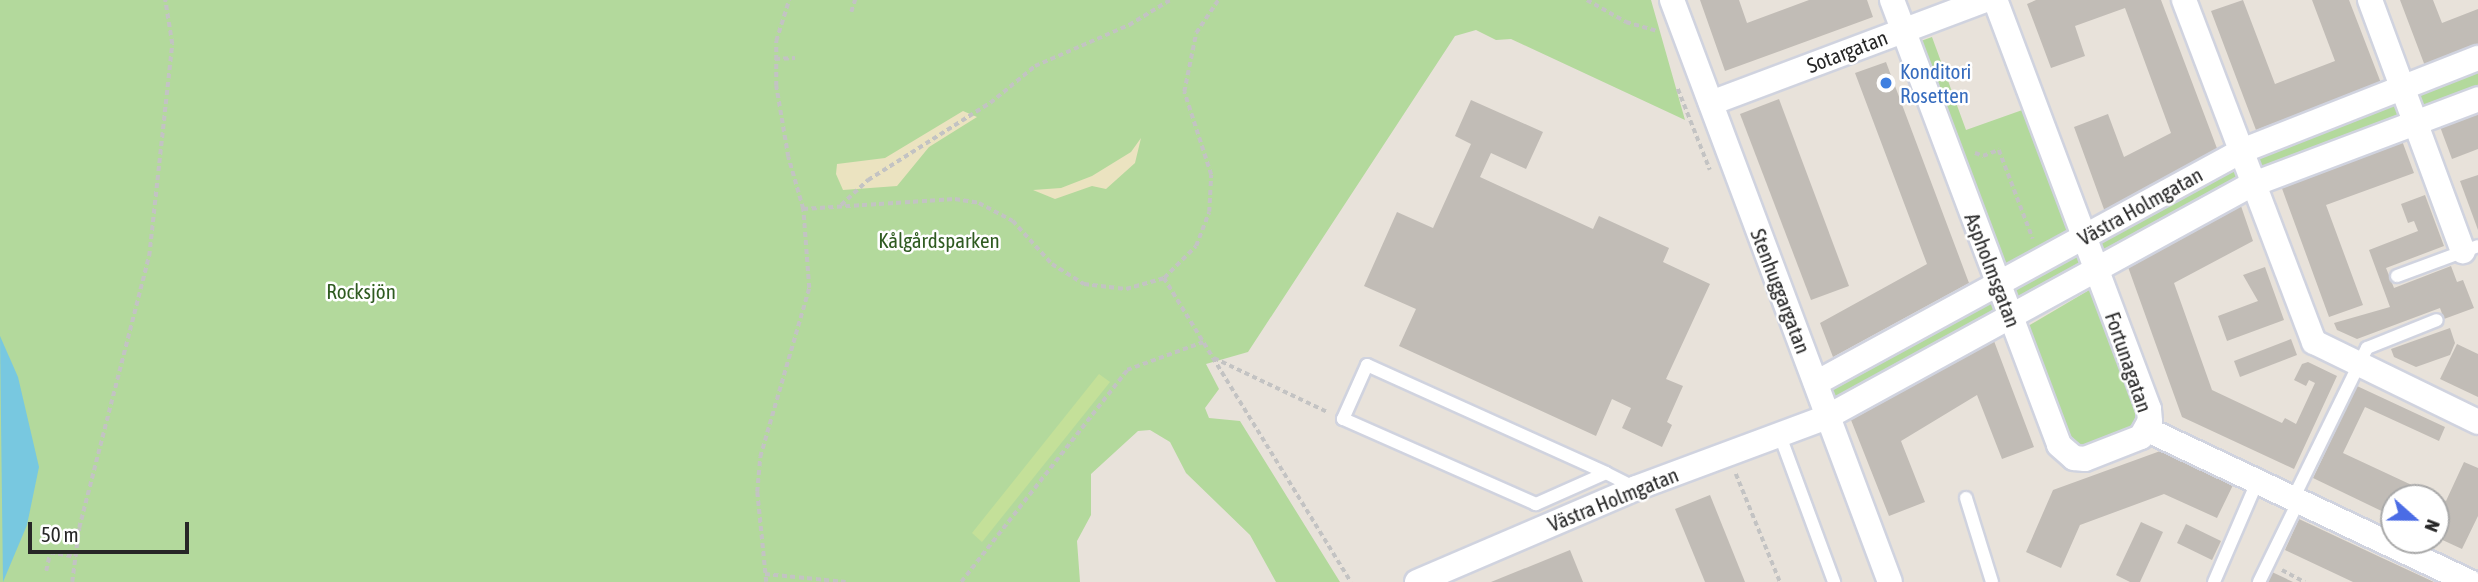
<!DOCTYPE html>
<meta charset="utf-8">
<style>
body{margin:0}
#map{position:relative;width:2478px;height:582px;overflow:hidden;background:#e8e2da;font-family:"Asap Condensed",sans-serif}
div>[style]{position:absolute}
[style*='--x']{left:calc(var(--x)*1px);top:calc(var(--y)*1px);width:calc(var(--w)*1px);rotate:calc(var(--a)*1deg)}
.green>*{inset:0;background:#b3d99c}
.sand>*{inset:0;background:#ebe3c0}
.pitch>*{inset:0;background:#c4e099}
.water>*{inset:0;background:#78c8e0}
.building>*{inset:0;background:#c1bcb6}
.path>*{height:3.5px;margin-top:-1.75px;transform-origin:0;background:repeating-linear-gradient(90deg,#c3c3c3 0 5px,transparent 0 8.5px)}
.roads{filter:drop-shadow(2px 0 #d0d3df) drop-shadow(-2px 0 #d0d3df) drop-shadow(0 2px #d0d3df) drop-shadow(0 -2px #d0d3df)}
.service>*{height:12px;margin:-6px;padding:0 6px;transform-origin:6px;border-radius:6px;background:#fff}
.minor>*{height:24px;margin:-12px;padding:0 12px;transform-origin:12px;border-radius:12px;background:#fff}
.dots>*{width:19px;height:19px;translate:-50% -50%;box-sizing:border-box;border:4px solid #fff;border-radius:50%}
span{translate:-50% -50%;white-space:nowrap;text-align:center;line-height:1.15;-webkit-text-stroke:5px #fff;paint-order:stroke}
.street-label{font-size:21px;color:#272727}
.shop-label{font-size:21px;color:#366cbe}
.left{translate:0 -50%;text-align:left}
.park-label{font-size:21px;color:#2f5b21}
.north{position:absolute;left:2380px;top:484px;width:70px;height:70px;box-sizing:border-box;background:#fff;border:2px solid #a9a9a9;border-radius:50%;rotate:111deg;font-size:19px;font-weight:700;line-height:28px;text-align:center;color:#272727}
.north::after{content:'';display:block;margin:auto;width:24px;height:32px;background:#4b6ce5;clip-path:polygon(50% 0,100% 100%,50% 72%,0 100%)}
.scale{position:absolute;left:28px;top:522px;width:161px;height:32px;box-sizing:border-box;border:4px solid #272727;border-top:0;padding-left:9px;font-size:21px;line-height:24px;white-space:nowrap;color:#272727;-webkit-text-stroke:5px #fff;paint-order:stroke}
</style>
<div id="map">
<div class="green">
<i style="clip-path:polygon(0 0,1651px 0,1685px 120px,1511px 39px,1496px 40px,1476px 30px,1455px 36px,1248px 352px,1206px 364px,1219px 389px,1205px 408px,1209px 418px,1240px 421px,1340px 582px,1276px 582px,1250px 535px,1186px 473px,1170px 442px,1150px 430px,1138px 431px,1091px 474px,1091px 515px,1077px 541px,1080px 582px,0 582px)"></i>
<i style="clip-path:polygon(1932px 37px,1966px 130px,2028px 108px,2074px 229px,2001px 270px,1918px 42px)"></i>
<i style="clip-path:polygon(2478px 68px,2478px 90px,2253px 176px,1838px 406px,1831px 386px,2246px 158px)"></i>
<i style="clip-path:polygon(2096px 286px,2141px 408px,2135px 428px,2085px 450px,2068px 445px,2023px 329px)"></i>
</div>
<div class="sand">
<i style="clip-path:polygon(963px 111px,977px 117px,929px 147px,897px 186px,843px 190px,836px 174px,837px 164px,885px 158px)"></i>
<i style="clip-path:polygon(1141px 138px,1135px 163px,1106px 189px,1092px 186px,1055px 199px,1033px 190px,1061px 188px,1092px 176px,1131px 152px)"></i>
</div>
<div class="pitch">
<i style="clip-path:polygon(1099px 374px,1110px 382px,982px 542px,972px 533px)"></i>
</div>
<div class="water">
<i style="clip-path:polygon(0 336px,18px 377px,39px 467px,27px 525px,3px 582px)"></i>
</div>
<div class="building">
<i style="clip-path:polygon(1700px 0,1739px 0,1747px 23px,1809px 0,1867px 0,1873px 17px,1725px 71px)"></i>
<i style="clip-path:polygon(2036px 0,2161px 0,2218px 151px,2105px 212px,2074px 127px,2108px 114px,2124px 157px,2171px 133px,2125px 8px,2075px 26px,2085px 56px,2051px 68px,2027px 4px)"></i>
<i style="clip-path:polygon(2243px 0,2275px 84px,2335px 61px,2312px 0,2349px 0,2381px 83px,2256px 130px,2211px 11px)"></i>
<i style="clip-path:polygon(2400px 0,2433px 0,2442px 23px,2478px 9px,2478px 46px,2425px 66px)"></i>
<i style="clip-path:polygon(1886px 62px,1969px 283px,1833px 357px,1820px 323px,1927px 264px,1855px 73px)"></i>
<i style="clip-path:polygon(1779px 99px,1849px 286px,1811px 300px,1740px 114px)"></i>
<i style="clip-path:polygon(1471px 100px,1543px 132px,1526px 169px,1491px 153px,1480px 177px,1593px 229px,1599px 216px,1669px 248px,1663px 262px,1710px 284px,1666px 379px,1683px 386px,1667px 422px,1672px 425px,1662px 447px,1622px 428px,1631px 408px,1612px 399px,1596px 436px,1399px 346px,1416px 309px,1364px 286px,1397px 212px,1433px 228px,1471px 144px,1455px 136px)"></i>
<i style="clip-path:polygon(2478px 110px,2478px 149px,2452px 159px,2439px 124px)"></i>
<i style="clip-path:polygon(2401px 138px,2414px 173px,2326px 205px,2363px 305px,2329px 317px,2280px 183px)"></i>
<i style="clip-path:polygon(2478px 175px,2478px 230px,2460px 181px)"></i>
<i style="clip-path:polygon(2425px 195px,2444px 246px,2386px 268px,2394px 288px,2451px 266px,2457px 282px,2463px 280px,2474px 308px,2444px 319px,2440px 308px,2357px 339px,2337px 330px,2334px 323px,2390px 307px,2369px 250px,2418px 231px,2414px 221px,2408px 223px,2401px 204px)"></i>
<i style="clip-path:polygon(2241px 206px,2253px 241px,2174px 283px,2212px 390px,2282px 423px,2285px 418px,2296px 424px,2315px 383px,2309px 380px,2306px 386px,2294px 380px,2302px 364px,2308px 362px,2337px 376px,2294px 469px,2182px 417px,2128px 267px)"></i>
<i style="clip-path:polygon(2265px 267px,2284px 320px,2227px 341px,2218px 316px,2258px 301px,2243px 275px)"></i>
<i style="clip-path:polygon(2450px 328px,2455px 343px,2450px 355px,2416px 367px,2394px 357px,2391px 349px)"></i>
<i style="clip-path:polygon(2291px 339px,2297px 355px,2240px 377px,2234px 361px)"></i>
<i style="clip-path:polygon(1994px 341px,2034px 447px,2002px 459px,1977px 395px,1901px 441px,1925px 502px,1889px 516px,1851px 420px)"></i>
<i style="clip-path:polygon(2457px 344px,2478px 354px,2478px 397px,2440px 379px)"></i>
<i style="clip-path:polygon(2357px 386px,2445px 427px,2439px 441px,2365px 407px,2343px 453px,2446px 501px,2464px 462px,2478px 468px,2478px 516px,2462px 549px,2436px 537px,2436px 498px,2394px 498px,2394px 517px,2313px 478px)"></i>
<i style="clip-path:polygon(2163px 450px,2234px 483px,2217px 518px,2164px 494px,2080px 525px,2061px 568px,2026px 552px,2053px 490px)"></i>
<i style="clip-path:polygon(1710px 495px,1745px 582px,1705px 582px,1675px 509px)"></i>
<i style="clip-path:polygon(2299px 519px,2380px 557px,2434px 582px,2353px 582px,2285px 550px)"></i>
<i style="clip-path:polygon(2141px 522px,2163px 532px,2140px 582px,2130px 582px,2116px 575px)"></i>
<i style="clip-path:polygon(2186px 524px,2221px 541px,2212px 560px,2177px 543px)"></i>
<i style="clip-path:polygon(1570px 550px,1583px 582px,1491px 582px)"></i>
<i style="clip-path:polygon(2272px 572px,2293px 582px,2267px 582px)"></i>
</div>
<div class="path">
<i style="--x:1587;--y:0;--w:45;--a:29.4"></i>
<i style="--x:1626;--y:22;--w:33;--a:16"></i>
<i style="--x:851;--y:12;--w:13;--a:-72"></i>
<i style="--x:775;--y:59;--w:20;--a:-3"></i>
<i style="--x:1678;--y:89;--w:87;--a:68.4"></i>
<i style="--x:1975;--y:153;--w:9;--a:21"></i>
<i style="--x:1983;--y:156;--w:17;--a:-21"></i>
<i style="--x:1999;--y:150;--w:95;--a:69.1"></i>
<i style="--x:841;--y:205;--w:37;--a:-43"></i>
<i style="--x:868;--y:180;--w:144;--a:-32.3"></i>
<i style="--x:990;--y:103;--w:58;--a:-39.4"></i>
<i style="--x:1035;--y:66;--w:103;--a:-23.6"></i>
<i style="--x:1129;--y:25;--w:48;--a:-31.4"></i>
<i style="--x:803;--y:209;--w:152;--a:-3.8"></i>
<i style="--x:955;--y:199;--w:24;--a:9"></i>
<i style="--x:979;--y:203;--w:38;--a:28"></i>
<i style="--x:1013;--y:221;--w:58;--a:47.8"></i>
<i style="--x:1052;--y:264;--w:38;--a:32"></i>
<i style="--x:1084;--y:284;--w:42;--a:6.8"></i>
<i style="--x:1126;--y:289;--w:40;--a:-16"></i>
<i style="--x:1164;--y:278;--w:45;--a:-45"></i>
<i style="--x:1196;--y:246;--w:36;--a:-69"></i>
<i style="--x:1209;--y:212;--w:37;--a:-87"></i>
<i style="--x:1211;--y:175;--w:87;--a:-108"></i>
<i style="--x:1184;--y:92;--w:60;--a:-78.5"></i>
<i style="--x:1196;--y:33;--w:40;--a:-56"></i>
<i style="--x:1164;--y:278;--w:357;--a:58.4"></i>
<i style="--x:1214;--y:358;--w:125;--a:25.5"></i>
<i style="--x:1736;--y:474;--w:117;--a:67.8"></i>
<i style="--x:2282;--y:570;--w:26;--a:28"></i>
<i style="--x:46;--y:571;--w:19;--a:-78"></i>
<i style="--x:50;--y:552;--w:26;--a:11"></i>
<i style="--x:765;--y:574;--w:81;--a:5.6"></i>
<i style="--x:72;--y:582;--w:54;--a:-82.6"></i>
<i style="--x:79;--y:528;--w:281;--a:-75.6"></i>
<i style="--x:149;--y:256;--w:213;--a:-83.8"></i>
<i style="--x:172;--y:44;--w:45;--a:-99"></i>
<i style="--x:766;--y:582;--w:90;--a:-95.7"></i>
<i style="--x:757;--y:492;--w:35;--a:-85"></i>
<i style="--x:760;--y:457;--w:176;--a:-73.8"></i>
<i style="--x:809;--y:288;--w:79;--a:-94.3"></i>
<i style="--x:803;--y:209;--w:54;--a:-106.1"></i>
<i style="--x:788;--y:157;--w:72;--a:-99.6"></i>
<i style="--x:776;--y:86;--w:45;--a:-90"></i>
<i style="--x:776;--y:41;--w:43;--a:-72.4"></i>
<i style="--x:961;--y:582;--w:269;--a:-51.9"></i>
<i style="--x:1127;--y:370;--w:81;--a:-20.2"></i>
</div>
<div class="roads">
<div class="service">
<i style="--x:2397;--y:276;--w:86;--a:-20.3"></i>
<i style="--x:1779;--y:433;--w:159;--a:69.7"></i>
<i style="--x:1606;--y:473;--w:77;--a:156.1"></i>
<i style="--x:1536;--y:504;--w:211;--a:-156.2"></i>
<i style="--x:1343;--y:419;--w:59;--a:-66"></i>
<i style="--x:1367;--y:365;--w:262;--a:24.3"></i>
<i style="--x:1606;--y:473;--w:34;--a:27"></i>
<i style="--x:1966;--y:498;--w:88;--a:72.8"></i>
<i style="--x:2293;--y:499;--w:168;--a:-63.9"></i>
<i style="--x:2367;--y:348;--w:75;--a:-21.8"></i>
<i style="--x:2214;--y:582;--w:109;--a:-66.7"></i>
<i style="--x:2259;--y:582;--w:89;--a:-64"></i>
</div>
<div class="minor">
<i style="--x:1672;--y:0;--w:621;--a:69.47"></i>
<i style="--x:1892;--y:0;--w:475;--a:69.4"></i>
<i style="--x:2059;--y:445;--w:20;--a:41"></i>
<i style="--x:2074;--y:458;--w:11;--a:5"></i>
<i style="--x:2085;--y:459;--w:60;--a:-21.4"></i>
<i style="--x:2141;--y:437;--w:18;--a:-61"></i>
<i style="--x:2150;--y:421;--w:12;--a:-95"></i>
<i style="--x:2149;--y:409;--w:437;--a:-110.6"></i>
<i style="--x:2184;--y:0;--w:366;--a:69.2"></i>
<i style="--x:2314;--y:342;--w:182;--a:26"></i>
<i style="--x:2370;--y:0;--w:268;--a:69.7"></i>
<i style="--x:1711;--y:103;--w:293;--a:-20.6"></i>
<i style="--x:1816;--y:383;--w:482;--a:-28.6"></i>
<i style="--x:2239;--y:152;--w:257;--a:-21.5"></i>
<i style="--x:2146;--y:429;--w:358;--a:25.3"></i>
<i style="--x:1417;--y:582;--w:238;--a:-23.2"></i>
<i style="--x:1636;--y:488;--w:204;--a:-20.4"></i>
<i style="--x:1827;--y:417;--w:483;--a:-28.7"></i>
<i style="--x:2251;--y:185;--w:243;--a:-20.7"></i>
</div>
</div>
<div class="dots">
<i style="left:1886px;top:83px;background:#3f7fe0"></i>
</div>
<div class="street-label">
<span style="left:1847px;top:51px;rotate:-21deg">Sotargatan</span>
<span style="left:2140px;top:206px;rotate:-29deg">Västra Holmgatan</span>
<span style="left:1993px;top:270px;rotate:69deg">Aspholmsgatan</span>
<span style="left:1781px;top:291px;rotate:69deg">Stenhuggargatan</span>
<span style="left:2129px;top:362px;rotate:71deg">Fortunagatan</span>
<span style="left:1613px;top:499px;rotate:-22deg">Västra Holmgatan</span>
</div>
<div class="shop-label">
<span class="left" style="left:1900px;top:83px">Konditori<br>Rosetten</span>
</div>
<div class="park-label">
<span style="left:939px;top:240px">Kålgårdsparken</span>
<span style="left:361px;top:291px">Rocksjön</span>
</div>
<div class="north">N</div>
<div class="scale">50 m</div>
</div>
